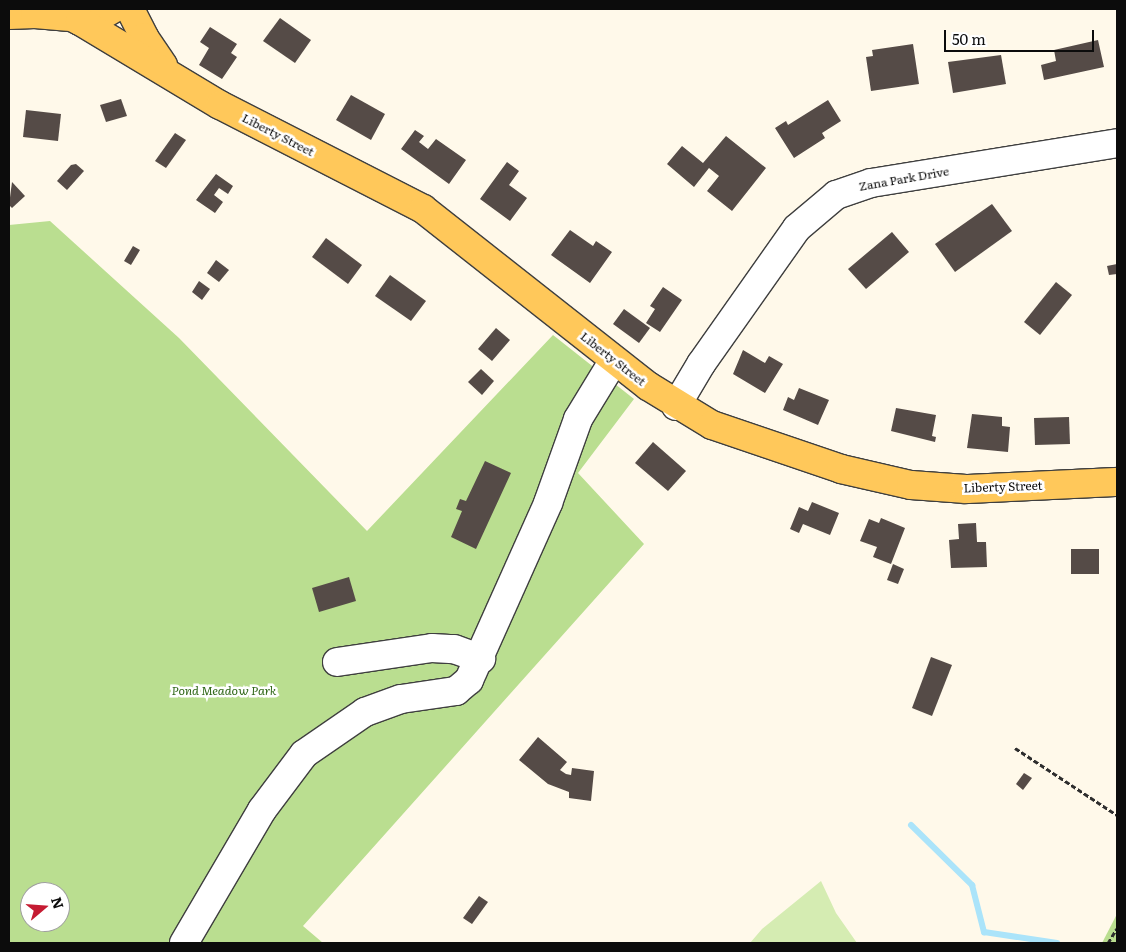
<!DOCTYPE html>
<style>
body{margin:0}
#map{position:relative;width:1126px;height:952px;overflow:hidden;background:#fff9ea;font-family:Literata,serif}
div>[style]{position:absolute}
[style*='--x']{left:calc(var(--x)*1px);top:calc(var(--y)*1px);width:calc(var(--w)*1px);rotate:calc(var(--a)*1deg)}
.green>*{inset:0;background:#d5ecb2}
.forest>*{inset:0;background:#bade90}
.stream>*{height:6px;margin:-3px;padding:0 3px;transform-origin:3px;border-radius:3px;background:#abe4fa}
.building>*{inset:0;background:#554b47}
.path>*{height:3px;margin-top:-1.5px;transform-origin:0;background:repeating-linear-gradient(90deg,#2e2e2e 0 5px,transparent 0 7.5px)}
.roads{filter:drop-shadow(1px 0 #3f3f3f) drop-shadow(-1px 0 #3f3f3f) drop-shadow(0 1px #3f3f3f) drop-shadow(0 -1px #3f3f3f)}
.minor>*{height:28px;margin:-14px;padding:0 14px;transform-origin:14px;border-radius:14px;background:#fff}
.major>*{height:28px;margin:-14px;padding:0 14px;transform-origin:14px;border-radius:14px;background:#ffc85a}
span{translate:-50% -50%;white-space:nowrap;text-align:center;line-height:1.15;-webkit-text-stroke:5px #fff;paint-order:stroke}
.street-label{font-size:12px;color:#0c0c0c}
.park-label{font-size:12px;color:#306718;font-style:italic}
.frame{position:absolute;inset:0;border:10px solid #0c0c0c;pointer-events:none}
.north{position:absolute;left:20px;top:882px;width:50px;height:50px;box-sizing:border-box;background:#fff;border:1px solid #9e9e9e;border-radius:50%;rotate:72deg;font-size:14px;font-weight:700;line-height:20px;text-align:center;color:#0c0c0c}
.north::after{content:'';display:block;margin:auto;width:18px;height:22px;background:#c51b32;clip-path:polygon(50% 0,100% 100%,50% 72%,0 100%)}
.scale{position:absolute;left:944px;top:30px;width:150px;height:22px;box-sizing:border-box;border:2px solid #0c0c0c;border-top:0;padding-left:6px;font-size:15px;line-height:18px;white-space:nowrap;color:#0c0c0c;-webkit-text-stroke:4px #fff;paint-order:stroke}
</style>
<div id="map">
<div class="green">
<i style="clip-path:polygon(821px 881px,836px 913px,857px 943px,750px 943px,762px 929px)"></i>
</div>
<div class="forest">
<i style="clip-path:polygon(evenodd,50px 221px,179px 338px,367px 531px,553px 335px,634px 399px,578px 473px,644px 544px,303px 926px,323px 943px,9px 943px,9px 225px,50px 221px,30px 892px,60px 892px,60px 922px,30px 922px,30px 892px)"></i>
<i style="clip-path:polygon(1117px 914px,1117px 943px,1102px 943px)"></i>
</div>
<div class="stream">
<i style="--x:911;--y:825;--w:86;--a:44.5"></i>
<i style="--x:972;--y:885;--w:49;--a:75.7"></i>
<i style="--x:984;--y:932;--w:74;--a:8.6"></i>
</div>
<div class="building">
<i style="clip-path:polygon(280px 18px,311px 40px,295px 63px,263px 41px)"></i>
<i style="clip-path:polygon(210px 27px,237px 44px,231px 53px,237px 57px,222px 79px,199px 65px,209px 48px,200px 42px)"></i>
<i style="clip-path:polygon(1098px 40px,1104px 67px,1044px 80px,1041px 65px,1056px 61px,1054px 50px)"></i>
<i style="clip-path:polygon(913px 44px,919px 84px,871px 91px,866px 57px,873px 56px,872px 50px)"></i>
<i style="clip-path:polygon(1001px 55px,1006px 84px,953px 93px,948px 62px)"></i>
<i style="clip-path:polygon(351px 95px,385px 114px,371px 140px,336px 120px)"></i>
<i style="clip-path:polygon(121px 99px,127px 116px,106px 122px,100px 105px)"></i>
<i style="clip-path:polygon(828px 100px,841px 121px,822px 133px,825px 138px,794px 158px,775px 128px,786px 121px,788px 125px)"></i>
<i style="clip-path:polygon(26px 110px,61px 114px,58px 141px,23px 137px)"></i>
<i style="clip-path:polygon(415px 130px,424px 136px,419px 142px,428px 149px,436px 139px,466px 160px,449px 184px,401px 149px)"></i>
<i style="clip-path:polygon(175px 133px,186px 140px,166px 168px,155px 161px)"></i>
<i style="clip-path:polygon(726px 136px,766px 168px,732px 211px,707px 191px,719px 176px,709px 168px,694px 187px,667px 164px,682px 146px,703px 163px)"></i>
<i style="clip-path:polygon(507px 162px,519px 171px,509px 185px,527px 198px,510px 221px,480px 199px)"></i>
<i style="clip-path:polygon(76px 164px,84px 171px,67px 190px,57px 181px,71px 165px)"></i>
<i style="clip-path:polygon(216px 174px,233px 186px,228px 194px,219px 188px,214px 195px,223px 202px,215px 213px,196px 200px)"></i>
<i style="clip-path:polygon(12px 182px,25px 196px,12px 208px,9px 205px)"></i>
<i style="clip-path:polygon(992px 204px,1012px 231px,955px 272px,935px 244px)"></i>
<i style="clip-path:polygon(570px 230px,593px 246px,596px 241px,612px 252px,590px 283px,551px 255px)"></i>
<i style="clip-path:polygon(892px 232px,909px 252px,866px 289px,848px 269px)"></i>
<i style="clip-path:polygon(326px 238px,362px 265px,348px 284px,312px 257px)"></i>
<i style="clip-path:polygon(133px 246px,140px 250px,131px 265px,124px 261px)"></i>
<i style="clip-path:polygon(216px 260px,229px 270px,219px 282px,207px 273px)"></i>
<i style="clip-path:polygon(1117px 264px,1117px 274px,1109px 275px,1107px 266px)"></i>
<i style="clip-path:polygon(390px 275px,426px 301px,411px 321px,375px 296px)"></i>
<i style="clip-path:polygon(199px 281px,210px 289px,202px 300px,192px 292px)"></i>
<i style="clip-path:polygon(1056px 282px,1072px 295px,1040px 335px,1024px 322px)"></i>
<i style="clip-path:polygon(663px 287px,682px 300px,660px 332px,646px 323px,655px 309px,650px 306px)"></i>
<i style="clip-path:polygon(624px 309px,650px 328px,639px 343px,613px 324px)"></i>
<i style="clip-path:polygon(496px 328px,510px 340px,492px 361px,478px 349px)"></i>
<i style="clip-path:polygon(743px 350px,765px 363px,769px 356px,783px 364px,765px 393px,733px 374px)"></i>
<i style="clip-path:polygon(481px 369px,494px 381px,482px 395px,468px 382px)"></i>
<i style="clip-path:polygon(799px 388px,829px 400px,818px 425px,783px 410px,788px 397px,794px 400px)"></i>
<i style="clip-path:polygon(896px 408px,936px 415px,932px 436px,936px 437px,935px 442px,891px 431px)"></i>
<i style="clip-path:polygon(972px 414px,1002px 417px,1002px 426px,1010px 427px,1008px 452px,967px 448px)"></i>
<i style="clip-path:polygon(1069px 417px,1070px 444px,1035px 445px,1034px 418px)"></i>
<i style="clip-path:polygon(653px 442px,686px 471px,668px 491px,635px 463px)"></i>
<i style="clip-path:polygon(485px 461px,511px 473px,476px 549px,451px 537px,462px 511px,456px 509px,460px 499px,466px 501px)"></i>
<i style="clip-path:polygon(812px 502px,839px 513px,830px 535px,803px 524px,799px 533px,790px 529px,799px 507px,808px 511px)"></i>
<i style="clip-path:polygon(881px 518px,905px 528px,891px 564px,873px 557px,877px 547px,860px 541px,869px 519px,879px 523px)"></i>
<i style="clip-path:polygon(976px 523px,977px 542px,986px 542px,987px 567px,951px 568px,949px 540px,959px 539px,958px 524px)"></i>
<i style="clip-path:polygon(1071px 549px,1099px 549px,1099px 574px,1071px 574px)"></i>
<i style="clip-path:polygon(893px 564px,904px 569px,898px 584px,887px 580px)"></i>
<i style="clip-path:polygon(349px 577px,356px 601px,319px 612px,312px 588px)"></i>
<i style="clip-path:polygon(931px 657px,952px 665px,932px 716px,912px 708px)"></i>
<i style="clip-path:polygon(538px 737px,567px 762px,560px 770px,566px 774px,571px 775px,572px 768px,594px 771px,591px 801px,569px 798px,569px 792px,548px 784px,519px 760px)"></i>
<i style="clip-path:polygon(1024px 773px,1032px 778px,1023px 790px,1016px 784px)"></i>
<i style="clip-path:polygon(479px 896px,488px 902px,472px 924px,463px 918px)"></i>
</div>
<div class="path">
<i style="--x:1015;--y:748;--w:122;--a:33.3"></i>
<i style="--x:1108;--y:943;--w:17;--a:-59"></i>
</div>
<div class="roads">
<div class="minor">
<i style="--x:676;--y:406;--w:49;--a:-59.2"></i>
<i style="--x:701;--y:364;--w:166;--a:-54.8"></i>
<i style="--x:797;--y:228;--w:51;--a:-40.2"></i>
<i style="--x:836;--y:195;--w:37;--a:-19"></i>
<i style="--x:871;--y:183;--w:249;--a:-9.2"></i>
<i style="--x:337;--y:662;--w:96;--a:-8.4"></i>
<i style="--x:432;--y:648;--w:22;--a:3"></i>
<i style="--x:454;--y:649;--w:29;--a:20"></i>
<i style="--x:184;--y:943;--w:154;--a:-59.6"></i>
<i style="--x:262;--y:810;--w:70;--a:-53.1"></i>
<i style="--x:304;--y:754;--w:74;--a:-34.5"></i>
<i style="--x:365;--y:712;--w:38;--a:-20"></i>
<i style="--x:401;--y:699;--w:56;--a:-8.3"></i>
<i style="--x:456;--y:691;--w:17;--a:-40"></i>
<i style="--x:469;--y:680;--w:194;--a:-65.9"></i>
<i style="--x:548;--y:503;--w:89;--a:-70.3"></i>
<i style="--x:578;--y:419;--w:69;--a:-58.6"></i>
</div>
<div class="major">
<i style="--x:55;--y:9;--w:28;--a:26"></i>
<i style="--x:80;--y:21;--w:14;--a:-4"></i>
<i style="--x:94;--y:20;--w:22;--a:-30"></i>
<i style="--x:130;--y:9;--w:31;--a:63"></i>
<i style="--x:144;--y:37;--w:34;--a:56"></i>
<i style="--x:9;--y:15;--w:26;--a:-2"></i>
<i style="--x:35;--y:14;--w:32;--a:5"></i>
<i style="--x:80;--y:21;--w:163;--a:31"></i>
<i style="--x:220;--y:105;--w:228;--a:27.1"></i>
<i style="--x:423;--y:209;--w:286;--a:38.2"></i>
<i style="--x:648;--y:386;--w:75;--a:31.4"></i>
<i style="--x:712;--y:425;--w:136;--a:18.8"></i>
<i style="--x:841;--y:469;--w:72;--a:12.9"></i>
<i style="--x:911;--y:485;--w:55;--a:4.2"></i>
<i style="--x:966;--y:489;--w:151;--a:-2.7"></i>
</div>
</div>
<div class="street-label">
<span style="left:278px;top:135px;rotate:27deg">Liberty Street</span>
<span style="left:904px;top:179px;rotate:-10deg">Zana Park Drive</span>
<span style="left:613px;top:359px;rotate:38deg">Liberty Street</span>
<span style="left:1003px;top:487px;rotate:-2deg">Liberty Street</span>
</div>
<div class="park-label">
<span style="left:224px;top:691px">Pond Meadow Park</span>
</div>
<div class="frame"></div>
<div class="north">N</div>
<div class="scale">50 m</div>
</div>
